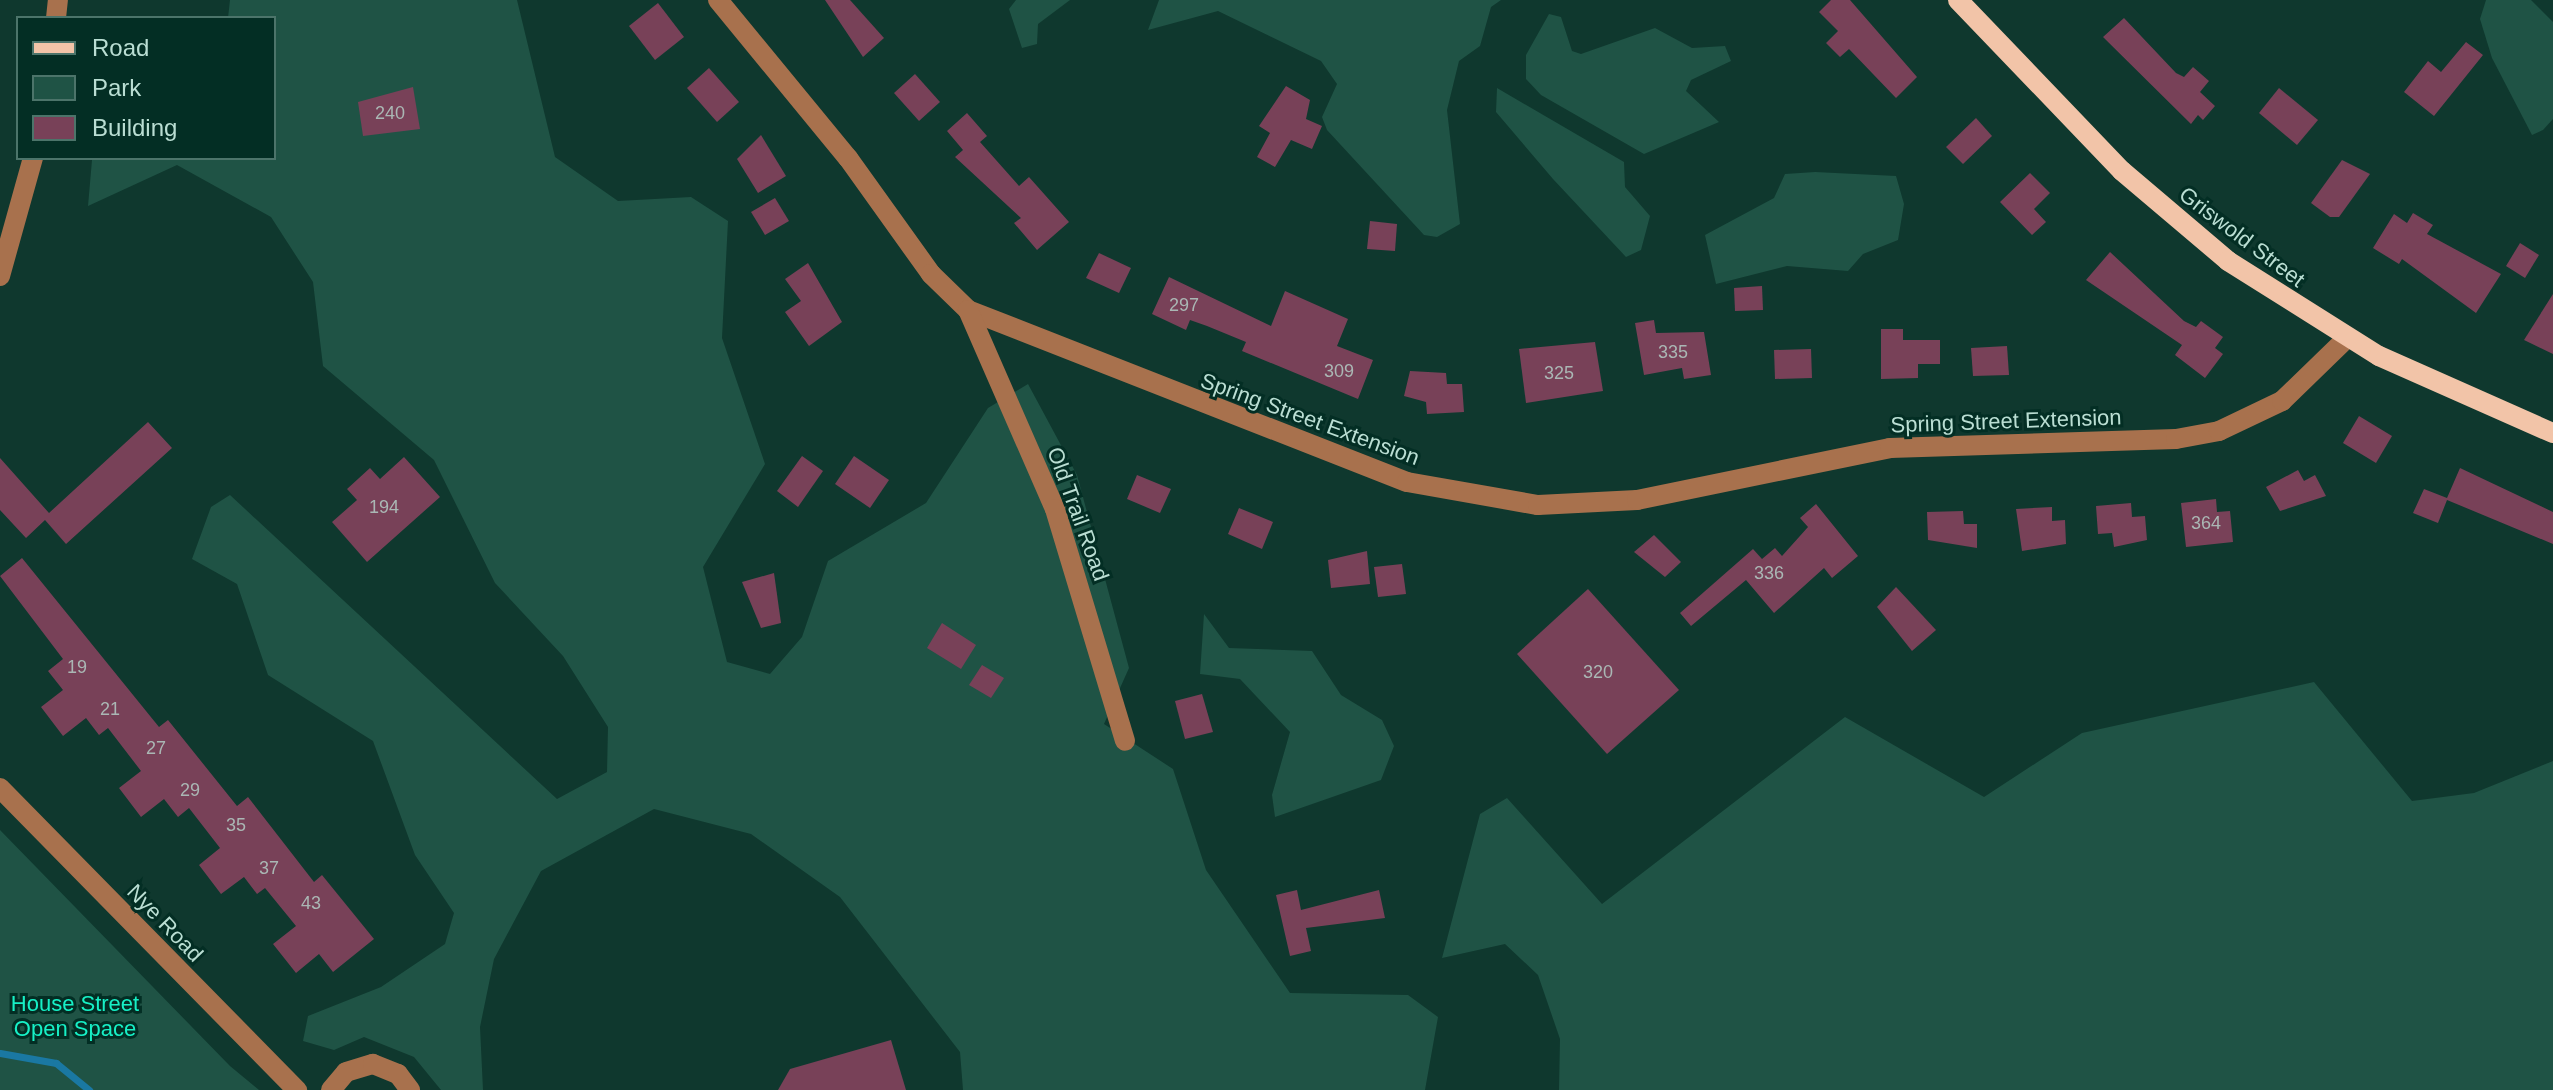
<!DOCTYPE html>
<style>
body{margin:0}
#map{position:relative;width:2553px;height:1090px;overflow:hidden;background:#0f382e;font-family:Arial,sans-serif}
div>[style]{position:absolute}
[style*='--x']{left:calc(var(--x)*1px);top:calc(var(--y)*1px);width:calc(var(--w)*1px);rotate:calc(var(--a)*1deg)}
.green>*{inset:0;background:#1f5345}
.stream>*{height:7px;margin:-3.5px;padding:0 3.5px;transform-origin:3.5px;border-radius:3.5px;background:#1a78a2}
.building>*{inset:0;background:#784158}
.minor>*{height:20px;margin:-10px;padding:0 10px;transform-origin:10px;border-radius:10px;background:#a8714d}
.major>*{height:20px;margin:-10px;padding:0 10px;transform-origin:10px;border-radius:10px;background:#f2c4a8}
span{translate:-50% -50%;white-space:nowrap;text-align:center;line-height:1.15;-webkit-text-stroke:6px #032e24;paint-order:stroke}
.number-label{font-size:18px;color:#aab7b4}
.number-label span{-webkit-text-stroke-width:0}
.street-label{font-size:22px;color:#baded3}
.park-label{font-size:22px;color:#17f0c6}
.legend{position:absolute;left:16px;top:16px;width:260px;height:144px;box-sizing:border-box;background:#032e24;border:2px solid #4c746a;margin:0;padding:10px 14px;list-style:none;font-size:24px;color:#baded3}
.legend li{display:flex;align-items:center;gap:16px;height:40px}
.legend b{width:40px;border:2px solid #4c746a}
</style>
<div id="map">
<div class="green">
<i style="clip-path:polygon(230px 0,517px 0,555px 157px,618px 201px,691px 197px,728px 221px,722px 338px,765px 464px,703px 567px,727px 662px,770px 674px,802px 637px,828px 561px,926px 503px,988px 408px,1028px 384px,1077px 475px,1129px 668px,1104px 724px,1173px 769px,1206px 870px,1290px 993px,1408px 995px,1438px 1017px,1425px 1090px,963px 1090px,960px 1052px,840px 897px,751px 834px,654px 809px,541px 871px,494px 959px,480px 1027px,483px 1090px,441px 1090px,414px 1057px,364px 1037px,334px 1050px,303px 1041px,308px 1016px,381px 987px,445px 944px,454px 913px,415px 855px,373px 741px,268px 675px,237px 584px,192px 559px,211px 507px,230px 495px,557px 799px,607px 772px,608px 727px,563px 656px,495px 583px,434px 460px,323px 366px,313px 282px,271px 217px,177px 165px,88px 206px,92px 160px,99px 158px,274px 158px,274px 18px,228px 18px)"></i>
<i style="clip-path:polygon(1016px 0,1070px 0,1038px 24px,1037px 44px,1022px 48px,1009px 9px)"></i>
<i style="clip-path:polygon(1159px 0,1501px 0,1491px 7px,1480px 46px,1459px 61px,1447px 110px,1460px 224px,1437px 237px,1424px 235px,1327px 130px,1322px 117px,1337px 84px,1321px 61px,1218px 11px,1148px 30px)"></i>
<i style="clip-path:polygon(2486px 0,2531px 0,2553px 22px,2553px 119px,2543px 130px,2532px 135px,2492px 58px,2480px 19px)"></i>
<i style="clip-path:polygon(1549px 14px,1561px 17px,1572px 51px,1581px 54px,1655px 28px,1692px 48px,1725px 46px,1731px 61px,1691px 80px,1686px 91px,1719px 122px,1644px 154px,1541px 95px,1526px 79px,1526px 55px)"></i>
<i style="clip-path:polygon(1497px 88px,1624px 162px,1625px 187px,1650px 216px,1641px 250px,1626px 257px,1553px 179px,1496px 112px)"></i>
<i style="clip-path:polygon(1815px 172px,1896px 176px,1904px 204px,1898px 240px,1863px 254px,1848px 271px,1787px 266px,1716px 284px,1705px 235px,1774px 198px,1785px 174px)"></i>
<i style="clip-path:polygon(1204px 614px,1229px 648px,1312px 651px,1341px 695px,1382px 720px,1394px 746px,1381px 780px,1275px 817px,1272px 795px,1290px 732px,1240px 679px,1200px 674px)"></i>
<i style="clip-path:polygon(2314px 682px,2412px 801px,2474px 793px,2553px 761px,2553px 1090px,1559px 1090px,1560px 1039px,1538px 975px,1505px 944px,1442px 958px,1480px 814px,1507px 798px,1602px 904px,1845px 717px,1984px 797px,2082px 733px)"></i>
<i style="clip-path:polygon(0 830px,230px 1066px,259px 1090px,0 1090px)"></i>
</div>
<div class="stream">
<i style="--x:0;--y:1053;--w:57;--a:10.1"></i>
<i style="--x:56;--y:1063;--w:43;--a:39.3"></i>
</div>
<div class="building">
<i style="clip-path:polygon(825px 0,850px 0,884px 38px,863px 57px)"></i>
<i style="clip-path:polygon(1831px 0,1850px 0,1917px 77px,1896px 98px,1849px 49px,1840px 57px,1826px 43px,1838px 31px,1819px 12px)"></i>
<i style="clip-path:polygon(658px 3px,684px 37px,655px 60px,629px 26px)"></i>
<i style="clip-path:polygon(2124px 18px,2176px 73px,2184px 77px,2193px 67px,2209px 81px,2200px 92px,2215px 106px,2203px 120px,2198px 115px,2191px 124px,2103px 37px)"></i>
<i style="clip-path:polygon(2466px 42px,2483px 55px,2434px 116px,2404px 92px,2428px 61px,2441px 72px)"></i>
<i style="clip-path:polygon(709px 68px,739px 102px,717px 122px,687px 88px)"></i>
<i style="clip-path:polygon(915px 74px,940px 102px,919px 121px,894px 93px)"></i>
<i style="clip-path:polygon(1286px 86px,1310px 100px,1306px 119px,1322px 126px,1312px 149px,1291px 140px,1275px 167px,1257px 157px,1270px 133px,1259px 126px)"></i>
<i style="clip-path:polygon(413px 87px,420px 129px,363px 136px,358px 102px)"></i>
<i style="clip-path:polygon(2279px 88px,2318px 120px,2297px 145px,2259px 113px)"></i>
<i style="clip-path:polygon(967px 113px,987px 136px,980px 142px,1019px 186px,1029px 177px,1069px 222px,1037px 250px,1014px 223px,1021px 218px,955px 157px,963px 150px,947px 131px)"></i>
<i style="clip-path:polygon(1976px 118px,1992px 136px,1963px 164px,1946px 147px)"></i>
<i style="clip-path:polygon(761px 135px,786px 176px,758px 193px,737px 159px)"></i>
<i style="clip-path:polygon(2342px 160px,2370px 174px,2339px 217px,2330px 217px,2311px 203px)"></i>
<i style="clip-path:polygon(2030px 173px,2050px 193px,2034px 209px,2046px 222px,2032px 235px,2000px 202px)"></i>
<i style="clip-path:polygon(775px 198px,789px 221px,765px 235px,751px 212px)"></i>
<i style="clip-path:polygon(2413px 213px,2433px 225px,2427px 234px,2501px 274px,2476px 313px,2402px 259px,2399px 264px,2373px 248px,2394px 214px,2407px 223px)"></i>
<i style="clip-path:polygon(1370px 221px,1397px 224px,1395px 251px,1367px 249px)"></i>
<i style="clip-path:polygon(2520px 243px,2539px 255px,2525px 278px,2506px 266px)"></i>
<i style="clip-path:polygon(2110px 252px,2184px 321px,2196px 327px,2201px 321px,2223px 337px,2215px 348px,2223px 354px,2205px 378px,2175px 355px,2182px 345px,2086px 280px)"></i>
<i style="clip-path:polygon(1099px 253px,1131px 268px,1119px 293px,1086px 278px)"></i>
<i style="clip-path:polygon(808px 263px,842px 322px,809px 346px,785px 312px,801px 301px,785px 279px)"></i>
<i style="clip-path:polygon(1169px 277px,1271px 326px,1285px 291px,1348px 319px,1337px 346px,1373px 360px,1358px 399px,1242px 351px,1246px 342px,1207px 326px,1190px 320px,1186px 330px,1152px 314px)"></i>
<i style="clip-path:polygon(1762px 286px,1763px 310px,1735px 311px,1734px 288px)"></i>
<i style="clip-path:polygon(2553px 294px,2553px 354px,2524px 340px)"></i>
<i style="clip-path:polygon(1654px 320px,1656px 333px,1704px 332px,1711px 375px,1684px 379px,1682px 368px,1644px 375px,1635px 323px)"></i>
<i style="clip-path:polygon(1881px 329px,1903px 329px,1903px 340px,1940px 340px,1940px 364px,1918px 364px,1918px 378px,1881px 379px)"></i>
<i style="clip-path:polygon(1595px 342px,1603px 391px,1526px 403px,1519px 349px)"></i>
<i style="clip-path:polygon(2007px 346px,2009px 375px,1973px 376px,1971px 348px)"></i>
<i style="clip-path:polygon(1811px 349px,1812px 378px,1775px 379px,1774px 350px)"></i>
<i style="clip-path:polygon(1410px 371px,1446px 373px,1447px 384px,1462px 384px,1464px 412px,1427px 414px,1426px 402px,1404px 396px)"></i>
<i style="clip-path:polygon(2359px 416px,2392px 436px,2376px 463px,2343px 443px)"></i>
<i style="clip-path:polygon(148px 422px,172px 448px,66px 544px,45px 520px,26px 538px,0 510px,0 458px,49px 513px)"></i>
<i style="clip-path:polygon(802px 456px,823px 471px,798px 507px,777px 491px)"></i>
<i style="clip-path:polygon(854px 456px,889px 480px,870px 508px,835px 484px)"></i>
<i style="clip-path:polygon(404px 457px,440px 497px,367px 562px,332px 522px,357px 500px,347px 489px,370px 468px,380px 479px)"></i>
<i style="clip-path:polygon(2460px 468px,2553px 512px,2553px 544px,2447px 500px,2438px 523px,2413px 513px,2424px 489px,2447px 498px)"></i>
<i style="clip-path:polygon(2298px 470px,2304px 481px,2315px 475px,2326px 496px,2280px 511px,2266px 487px)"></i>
<i style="clip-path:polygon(1137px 475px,1171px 489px,1160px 513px,1127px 499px)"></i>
<i style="clip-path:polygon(2216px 499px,2217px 512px,2230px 511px,2233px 542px,2186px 547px,2181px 503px)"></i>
<i style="clip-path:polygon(2131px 503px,2132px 517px,2145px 516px,2147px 540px,2114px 547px,2112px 533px,2098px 534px,2096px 506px)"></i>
<i style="clip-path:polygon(1816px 504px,1858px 556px,1832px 578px,1824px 568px,1774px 613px,1746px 580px,1691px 626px,1680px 613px,1753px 549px,1762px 559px,1775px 548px,1782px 556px,1808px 527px,1800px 518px)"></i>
<i style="clip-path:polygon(2052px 507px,2052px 521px,2065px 520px,2066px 544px,2022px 551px,2016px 509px)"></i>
<i style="clip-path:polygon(1239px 508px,1273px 522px,1262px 549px,1228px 534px)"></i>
<i style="clip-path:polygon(1963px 511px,1964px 524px,1977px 524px,1977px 548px,1928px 540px,1927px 512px)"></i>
<i style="clip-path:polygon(1654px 535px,1681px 562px,1665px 577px,1634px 552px)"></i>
<i style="clip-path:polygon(1367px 551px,1370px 584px,1331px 588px,1328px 560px)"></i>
<i style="clip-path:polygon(22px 558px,159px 727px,168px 720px,237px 806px,248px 797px,314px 882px,322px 875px,374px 939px,333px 972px,319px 954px,296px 973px,273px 944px,296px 926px,265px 888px,257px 894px,244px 877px,221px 894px,199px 865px,220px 848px,189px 808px,178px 817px,164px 799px,141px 817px,119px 788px,141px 771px,108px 728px,99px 735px,86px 718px,63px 736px,41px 707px,63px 690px,48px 671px,63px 659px,0 576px)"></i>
<i style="clip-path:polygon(1402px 564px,1406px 594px,1378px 597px,1374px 567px)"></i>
<i style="clip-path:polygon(774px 573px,781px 623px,761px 628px,742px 582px)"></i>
<i style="clip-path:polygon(1896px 587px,1936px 630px,1912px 651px,1877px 607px)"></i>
<i style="clip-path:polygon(1588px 589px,1679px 690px,1607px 754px,1517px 654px)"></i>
<i style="clip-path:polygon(942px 623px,976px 645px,961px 669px,927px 648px)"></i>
<i style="clip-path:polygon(982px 665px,1004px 678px,991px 698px,969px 685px)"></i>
<i style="clip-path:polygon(1202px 694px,1213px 732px,1185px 739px,1175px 701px)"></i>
<i style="clip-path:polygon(1297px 890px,1301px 910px,1379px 890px,1385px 918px,1306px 928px,1311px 951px,1290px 956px,1276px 895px)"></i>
<i style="clip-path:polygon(891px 1040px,906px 1090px,778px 1090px,790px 1069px)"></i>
</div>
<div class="minor">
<i style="--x:718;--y:0;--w:205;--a:50.6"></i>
<i style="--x:848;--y:158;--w:143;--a:54.4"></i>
<i style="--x:931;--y:274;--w:52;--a:44.2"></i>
<i style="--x:968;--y:310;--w:471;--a:21.4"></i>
<i style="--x:1407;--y:482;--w:133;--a:10"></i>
<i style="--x:1538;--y:505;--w:99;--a:-2.9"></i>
<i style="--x:1637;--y:500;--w:258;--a:-11.6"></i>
<i style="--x:1890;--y:448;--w:286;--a:-1.8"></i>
<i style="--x:2176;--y:439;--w:44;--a:-10.5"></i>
<i style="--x:2219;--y:431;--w:70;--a:-25.5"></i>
<i style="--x:2282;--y:401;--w:91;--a:-44.1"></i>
<i style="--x:56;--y:18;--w:18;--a:-84"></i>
<i style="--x:0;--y:276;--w:123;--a:-74.4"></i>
<i style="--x:968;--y:310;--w:217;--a:66.4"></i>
<i style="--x:1055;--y:509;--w:242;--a:73.2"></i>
<i style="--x:0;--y:788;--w:424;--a:45.5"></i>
<i style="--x:331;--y:1090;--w:23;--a:-50"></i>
<i style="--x:346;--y:1072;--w:28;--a:-17"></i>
<i style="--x:373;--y:1064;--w:27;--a:22"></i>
<i style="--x:398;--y:1074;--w:20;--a:53"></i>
</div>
<div class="major">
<i style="--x:1958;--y:0;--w:237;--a:46.2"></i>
<i style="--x:2122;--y:171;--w:139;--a:40.3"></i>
<i style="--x:2228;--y:261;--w:178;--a:32.2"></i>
<i style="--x:2379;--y:356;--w:190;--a:23.9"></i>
</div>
<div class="number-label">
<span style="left:390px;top:113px">240</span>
<span style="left:1184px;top:305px">297</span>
<span style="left:1673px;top:352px">335</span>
<span style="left:1339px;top:371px">309</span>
<span style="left:1559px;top:373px">325</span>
<span style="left:384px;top:507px">194</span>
<span style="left:2206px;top:523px">364</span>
<span style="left:1769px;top:573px">336</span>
<span style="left:77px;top:667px">19</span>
<span style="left:1598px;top:672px">320</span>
<span style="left:110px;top:709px">21</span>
<span style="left:156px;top:748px">27</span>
<span style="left:190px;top:790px">29</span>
<span style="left:236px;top:825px">35</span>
<span style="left:269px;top:868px">37</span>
<span style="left:311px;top:903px">43</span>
</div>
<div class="street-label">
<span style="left:2242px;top:237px;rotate:37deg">Griswold Street</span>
<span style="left:1310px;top:419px;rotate:20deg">Spring Street Extension</span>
<span style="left:2006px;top:421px;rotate:-2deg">Spring Street Extension</span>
<span style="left:1078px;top:514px;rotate:70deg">Old Trail Road</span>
<span style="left:165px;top:923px;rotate:46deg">Nye Road</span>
</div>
<div class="park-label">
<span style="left:75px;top:1016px">House Street<br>Open Space</span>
</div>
<ul class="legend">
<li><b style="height:10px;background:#f2c4a8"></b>Road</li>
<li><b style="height:22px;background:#1f5345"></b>Park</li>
<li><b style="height:22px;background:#784158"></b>Building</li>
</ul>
</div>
